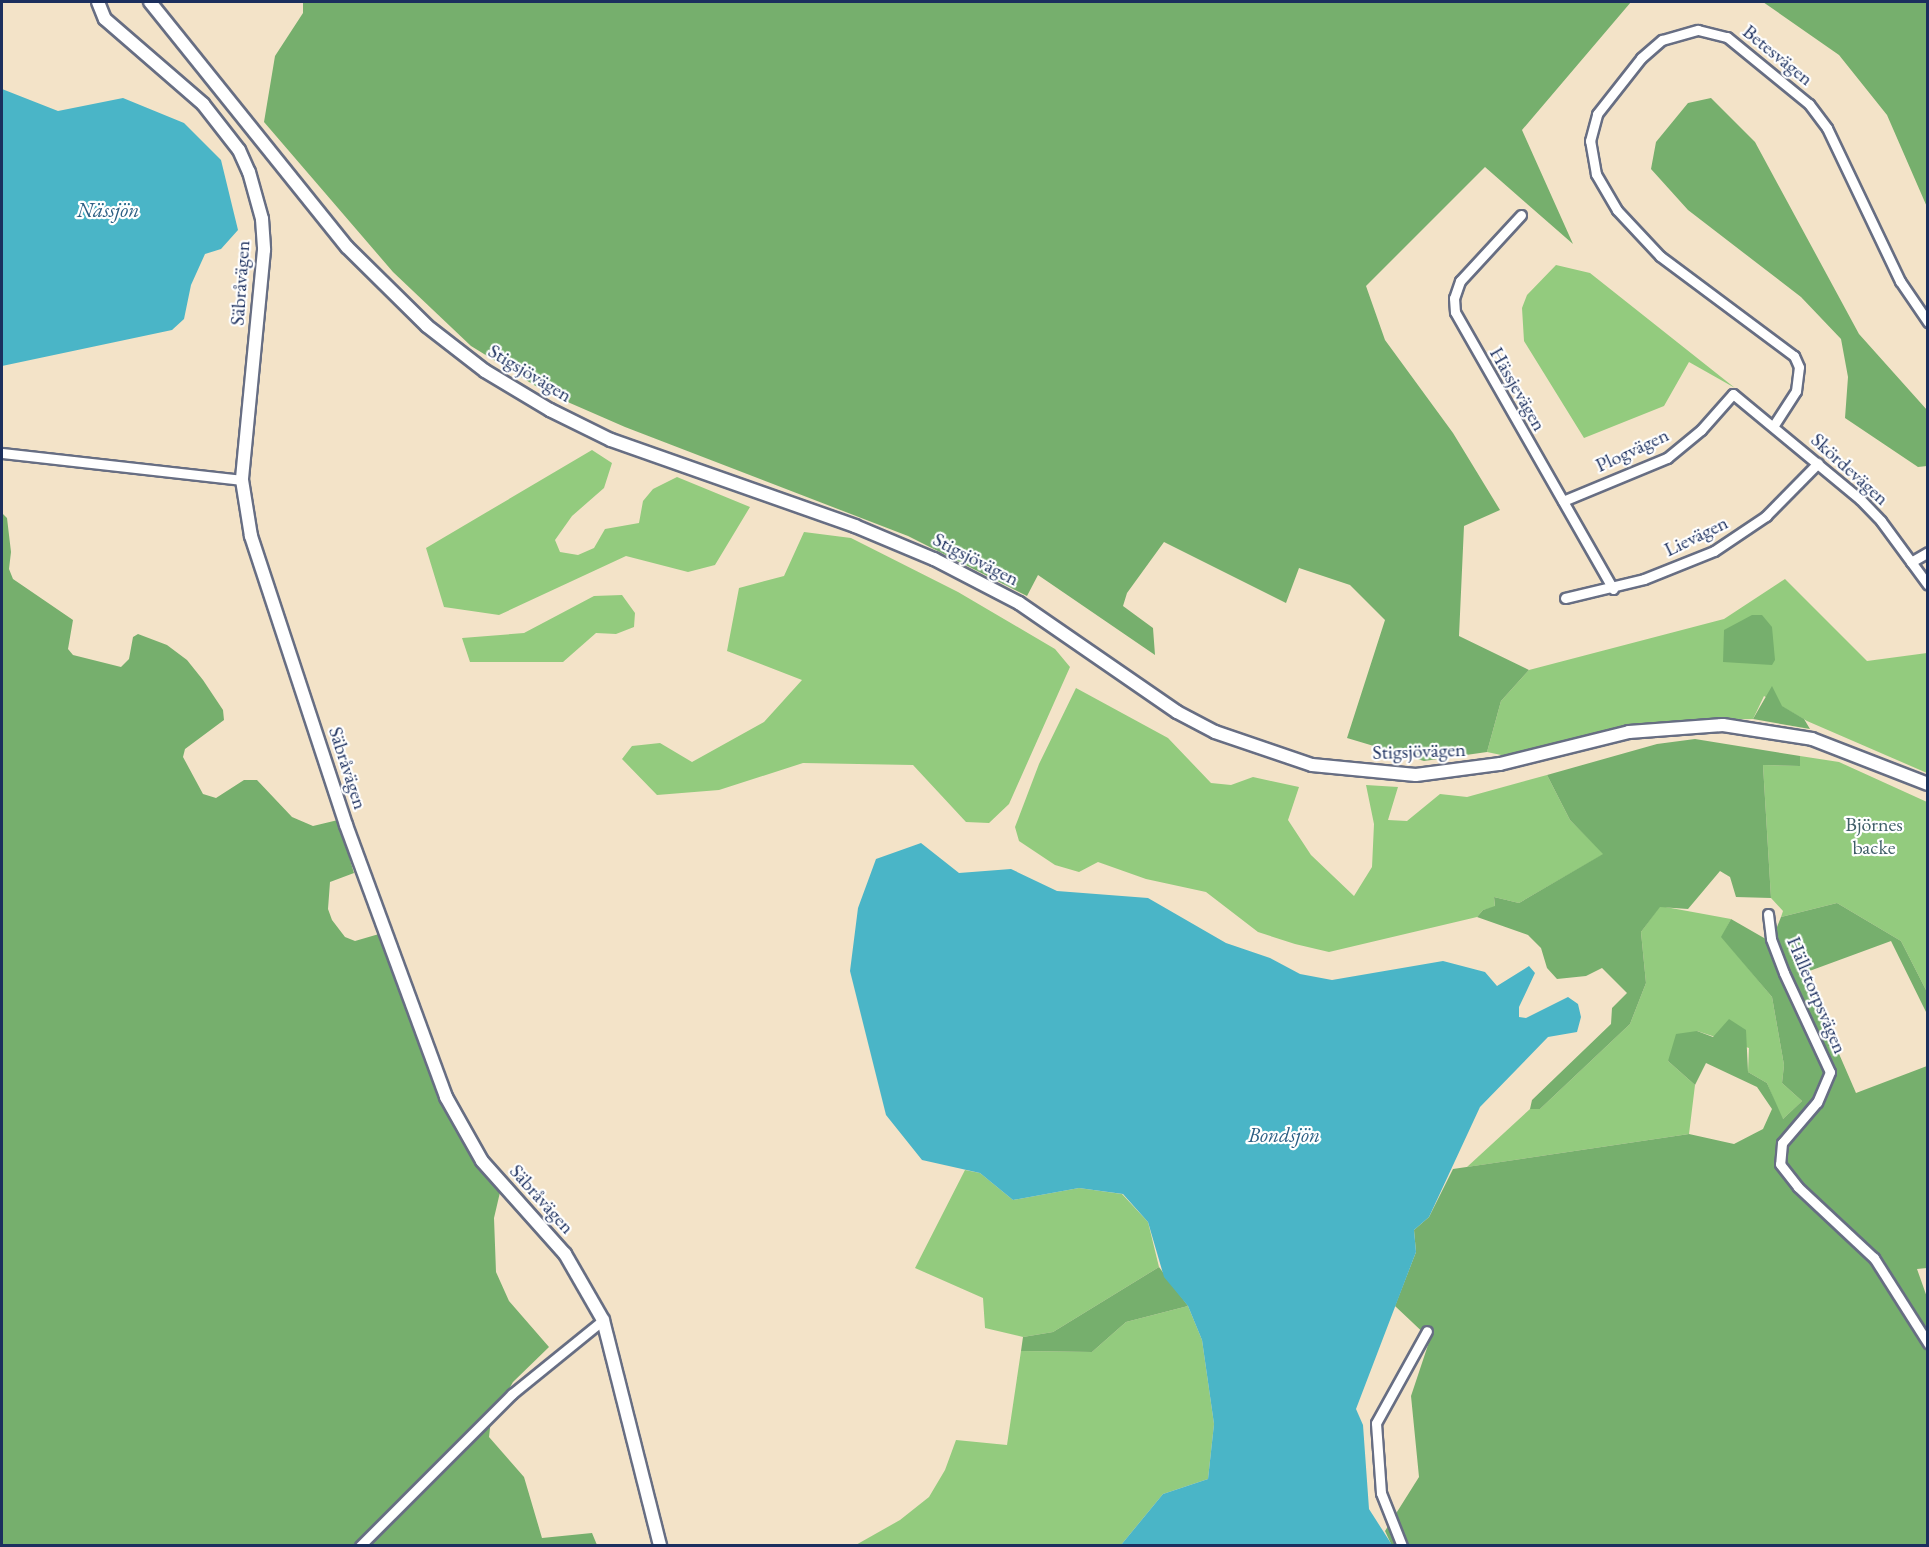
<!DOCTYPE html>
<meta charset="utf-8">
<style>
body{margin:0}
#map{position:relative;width:1929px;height:1547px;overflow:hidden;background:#f3e3c8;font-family:"EB Garamond",serif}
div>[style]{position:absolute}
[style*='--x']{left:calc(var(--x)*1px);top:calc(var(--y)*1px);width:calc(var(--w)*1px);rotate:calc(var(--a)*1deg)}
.green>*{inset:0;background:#93cb7e}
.forest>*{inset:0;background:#76af6d}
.water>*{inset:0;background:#4ab5c7}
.roads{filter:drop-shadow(2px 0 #676e83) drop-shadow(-2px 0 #676e83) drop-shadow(0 2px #676e83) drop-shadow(0 -2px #676e83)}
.street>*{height:9px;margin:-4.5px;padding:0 4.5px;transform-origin:4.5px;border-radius:4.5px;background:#fff}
.secondary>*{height:12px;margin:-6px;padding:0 6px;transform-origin:6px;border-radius:6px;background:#fff}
span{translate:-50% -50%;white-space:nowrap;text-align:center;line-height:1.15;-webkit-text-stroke:4.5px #fff;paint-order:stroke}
.street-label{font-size:20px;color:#1b2f5e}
.park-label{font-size:20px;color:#3f5e68}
.water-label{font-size:21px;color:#2b5e83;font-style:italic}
.frame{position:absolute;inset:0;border:3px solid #1b2f5e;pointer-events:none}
</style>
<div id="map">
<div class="green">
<i style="clip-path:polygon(1556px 265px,1590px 273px,1735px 388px,1689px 362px,1664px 406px,1584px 438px,1524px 341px,1522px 308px,1527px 295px)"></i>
<i style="clip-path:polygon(592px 450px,612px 463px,604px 488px,572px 516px,555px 540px,560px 552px,578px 555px,594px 548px,605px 529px,639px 523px,643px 501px,653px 489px,677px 477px,750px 507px,715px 565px,688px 572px,626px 556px,499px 615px,444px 607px,426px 548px)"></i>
<i style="clip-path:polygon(804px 532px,851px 538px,958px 592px,1055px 649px,1070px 667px,1009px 804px,989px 823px,966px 822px,913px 765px,803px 763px,719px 790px,657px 795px,622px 759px,632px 746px,660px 743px,692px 762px,764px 722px,802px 680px,727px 651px,739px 588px,784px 576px)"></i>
<i style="clip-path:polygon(1785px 579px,1867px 661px,1927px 653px,1927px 773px,1807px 721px,1764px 696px,1753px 719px,1689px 720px,1506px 756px,1487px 752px,1501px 701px,1529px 670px,1724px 619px)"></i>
<i style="clip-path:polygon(622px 595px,635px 613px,634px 627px,616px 634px,596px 633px,563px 662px,470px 662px,462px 638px,524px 633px,594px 596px)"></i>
<i style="clip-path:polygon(1076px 688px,1168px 738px,1211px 783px,1231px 785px,1253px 777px,1299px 787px,1288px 820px,1311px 855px,1354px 896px,1372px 867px,1374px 824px,1366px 785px,1398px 787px,1388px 820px,1407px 821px,1440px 794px,1467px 797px,1547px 775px,1570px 820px,1604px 854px,1519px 903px,1494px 897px,1495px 907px,1483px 910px,1477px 917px,1329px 952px,1295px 944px,1258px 932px,1206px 892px,1146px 879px,1098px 862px,1079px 872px,1055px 865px,1019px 841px,1015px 827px,1039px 764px)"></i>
<i style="clip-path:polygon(1800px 756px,1839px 762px,1927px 802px,1927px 992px,1901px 941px,1837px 903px,1781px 917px,1783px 911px,1771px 898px,1763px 765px,1800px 766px)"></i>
<i style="clip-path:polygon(1660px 906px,1731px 919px,1722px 937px,1772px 997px,1784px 1065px,1782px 1083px,1802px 1101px,1782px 1120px,1767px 1083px,1748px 1072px,1749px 1048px,1697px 1031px,1668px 1061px,1695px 1085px,1689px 1134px,1467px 1167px,1530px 1109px,1540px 1109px,1630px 1024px,1646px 983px,1641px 932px)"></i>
<i style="clip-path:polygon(965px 1170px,980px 1173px,1013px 1200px,1079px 1188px,1122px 1194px,1148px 1222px,1159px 1267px,1053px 1332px,1023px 1337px,985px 1328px,983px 1298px,915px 1268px)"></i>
<i style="clip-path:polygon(1188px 1306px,1202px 1340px,1214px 1424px,1208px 1479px,1163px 1494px,1121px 1545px,854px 1546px,900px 1520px,929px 1497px,945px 1470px,956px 1440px,1007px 1445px,1021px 1351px,1092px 1352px,1126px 1322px)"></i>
</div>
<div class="forest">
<i style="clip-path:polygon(303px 2px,1631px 2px,1522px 130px,1573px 244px,1485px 167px,1366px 286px,1385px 340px,1453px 433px,1500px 510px,1464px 526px,1459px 636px,1529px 670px,1501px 701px,1487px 752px,1424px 761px,1347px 738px,1385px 620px,1350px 585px,1299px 568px,1286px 603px,1164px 542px,1127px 593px,1123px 606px,1153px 628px,1155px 655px,1038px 575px,1027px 596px,908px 536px,625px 427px,547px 393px,471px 346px,393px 272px,264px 122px,275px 56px,303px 13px)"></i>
<i style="clip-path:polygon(1763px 2px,1927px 2px,1927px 207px,1887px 115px,1839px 55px)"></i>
<i style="clip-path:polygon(1711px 98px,1755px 142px,1859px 334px,1927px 410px,1927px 466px,1918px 467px,1845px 418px,1848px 377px,1841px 339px,1801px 297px,1688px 210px,1651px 169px,1656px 142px,1688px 103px)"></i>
<i style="clip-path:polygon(2px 513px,7px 518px,11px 552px,9px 569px,13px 579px,73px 620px,68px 649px,73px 655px,121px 667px,129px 659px,133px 637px,138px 634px,167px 645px,187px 660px,203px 680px,223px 710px,224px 720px,185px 749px,183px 757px,203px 794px,216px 798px,244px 780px,257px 780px,292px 817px,313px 826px,338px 820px,354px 873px,330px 882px,328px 909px,332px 920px,345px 937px,355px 941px,379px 934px,444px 1108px,501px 1188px,494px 1218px,496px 1272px,509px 1301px,549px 1347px,513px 1382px,491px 1420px,489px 1437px,524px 1477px,542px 1538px,592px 1533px,597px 1545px,2px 1545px)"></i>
<i style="clip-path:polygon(1752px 615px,1762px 615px,1772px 627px,1775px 660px,1772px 665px,1723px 662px,1724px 630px)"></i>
<i style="clip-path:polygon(1772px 686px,1782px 706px,1804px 719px,1810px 729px,1753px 719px)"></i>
<i style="clip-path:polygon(1695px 739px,1800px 756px,1800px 766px,1763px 765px,1771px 898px,1736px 897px,1730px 877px,1720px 871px,1688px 909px,1660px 907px,1641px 932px,1646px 983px,1630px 1024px,1540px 1109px,1530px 1109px,1532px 1100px,1611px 1024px,1612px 1008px,1627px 993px,1602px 968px,1586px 976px,1557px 979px,1547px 968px,1541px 948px,1528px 935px,1477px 917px,1483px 910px,1495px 906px,1494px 897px,1519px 903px,1603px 854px,1570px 820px,1547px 775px,1657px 744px)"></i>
<i style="clip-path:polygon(1837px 903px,1901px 941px,1927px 992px,1927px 1014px,1891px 941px,1804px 973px,1856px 1093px,1927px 1066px,1927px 1268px,1917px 1269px,1928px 1300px,1927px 1545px,1392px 1546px,1385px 1531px,1419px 1477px,1411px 1396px,1430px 1339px,1395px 1306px,1416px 1252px,1414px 1230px,1429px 1217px,1453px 1169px,1689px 1134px,1734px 1144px,1763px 1129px,1772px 1109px,1757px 1087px,1706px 1063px,1695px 1085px,1668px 1061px,1676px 1034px,1697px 1031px,1713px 1037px,1729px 1019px,1746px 1030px,1748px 1072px,1767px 1083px,1783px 1119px,1802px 1101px,1782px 1083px,1784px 1065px,1772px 997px,1721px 937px,1731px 919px,1771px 942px,1781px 917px)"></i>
<i style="clip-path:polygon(1159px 1267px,1188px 1306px,1126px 1322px,1092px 1352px,1021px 1351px,1023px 1337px,1053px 1332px)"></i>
</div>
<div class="water">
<i style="clip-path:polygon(2px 89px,58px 111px,123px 98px,184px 123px,221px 160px,238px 230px,221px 249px,205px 254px,191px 285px,184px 319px,172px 330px,2px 366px)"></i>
<i style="clip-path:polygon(921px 843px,959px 873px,1011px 869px,1057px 891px,1148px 898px,1226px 943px,1270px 958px,1300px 974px,1332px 980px,1443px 961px,1485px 972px,1497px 986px,1529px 966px,1535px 973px,1519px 1007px,1519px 1017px,1526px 1018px,1568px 997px,1578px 1004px,1581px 1017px,1577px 1032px,1548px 1037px,1480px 1107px,1429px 1217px,1414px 1230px,1416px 1252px,1356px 1409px,1363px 1425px,1369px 1509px,1392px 1545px,1121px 1545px,1163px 1494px,1208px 1479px,1214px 1424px,1202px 1340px,1188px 1306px,1164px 1277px,1148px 1222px,1123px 1194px,1079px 1188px,1013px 1200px,980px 1173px,922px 1160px,886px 1115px,850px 971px,858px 908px,876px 859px)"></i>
</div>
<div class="roads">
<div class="street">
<i style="--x:1521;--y:215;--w:90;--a:132.7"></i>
<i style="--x:1460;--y:281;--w:18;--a:109"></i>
<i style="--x:1454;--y:298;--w:14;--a:86"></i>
<i style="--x:1455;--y:312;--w:319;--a:60.3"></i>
<i style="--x:1774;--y:425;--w:40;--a:-57.1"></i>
<i style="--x:1796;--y:391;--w:24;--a:-83"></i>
<i style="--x:1799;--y:367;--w:12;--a:-114"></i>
<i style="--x:1794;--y:356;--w:167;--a:-143.3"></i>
<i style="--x:1660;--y:256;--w:63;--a:-133.1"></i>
<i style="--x:1617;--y:210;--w:42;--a:-120.3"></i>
<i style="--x:1596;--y:174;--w:34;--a:-100"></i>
<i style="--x:1590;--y:141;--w:28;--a:-75"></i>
<i style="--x:1597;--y:114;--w:71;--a:-51.8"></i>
<i style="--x:1641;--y:58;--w:28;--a:-41"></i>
<i style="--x:1662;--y:40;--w:37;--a:-16"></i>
<i style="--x:1698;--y:30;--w:30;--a:14"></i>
<i style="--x:1727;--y:37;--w:106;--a:39.3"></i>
<i style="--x:1809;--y:104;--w:30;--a:53"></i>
<i style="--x:1827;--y:128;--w:170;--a:64.5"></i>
<i style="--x:1900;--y:281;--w:50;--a:55.7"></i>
<i style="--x:2;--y:453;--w:242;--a:6.4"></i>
<i style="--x:1563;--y:501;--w:113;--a:-22.5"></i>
<i style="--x:1667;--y:458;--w:44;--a:-39.5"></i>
<i style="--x:1701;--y:430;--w:48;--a:-48.4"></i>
<i style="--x:1733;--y:394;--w:165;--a:39.6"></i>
<i style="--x:1860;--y:499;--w:30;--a:46"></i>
<i style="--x:1881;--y:521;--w:79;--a:53.7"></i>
<i style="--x:1911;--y:562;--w:20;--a:-30"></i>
<i style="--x:1565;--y:598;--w:81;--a:-13.5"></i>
<i style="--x:1644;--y:579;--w:75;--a:-21.8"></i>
<i style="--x:1714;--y:551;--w:63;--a:-33.9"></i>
<i style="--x:1766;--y:516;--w:74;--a:-45.5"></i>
<i style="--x:1768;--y:914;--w:25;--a:83"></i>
<i style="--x:1771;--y:939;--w:36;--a:69"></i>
<i style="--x:1784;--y:973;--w:109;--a:65.1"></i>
<i style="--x:1830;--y:1072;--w:33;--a:113"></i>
<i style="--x:1817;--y:1102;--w:54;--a:130.5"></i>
<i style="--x:1782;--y:1143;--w:21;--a:95"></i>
<i style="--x:1780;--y:1164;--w:29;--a:52"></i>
<i style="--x:1798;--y:1187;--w:104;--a:43.1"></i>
<i style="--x:1874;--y:1258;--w:101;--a:57.6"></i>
<i style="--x:360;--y:1546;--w:215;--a:-45"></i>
<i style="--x:512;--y:1394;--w:117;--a:-39.1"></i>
<i style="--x:1402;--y:1546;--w:57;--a:-111.6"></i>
<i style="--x:1381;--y:1493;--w:70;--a:-94.1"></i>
<i style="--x:1376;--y:1423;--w:105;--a:-61"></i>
</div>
<div class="secondary">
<i style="--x:98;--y:2;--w:18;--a:68"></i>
<i style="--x:105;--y:19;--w:130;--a:40.9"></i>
<i style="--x:203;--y:104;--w:58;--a:52"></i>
<i style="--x:239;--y:150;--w:24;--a:66"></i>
<i style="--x:249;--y:172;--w:49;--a:74.5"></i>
<i style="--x:262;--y:219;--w:31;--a:86"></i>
<i style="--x:264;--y:250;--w:231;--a:95.5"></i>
<i style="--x:242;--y:480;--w:57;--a:80.9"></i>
<i style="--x:251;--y:536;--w:304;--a:71.8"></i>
<i style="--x:346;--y:825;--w:290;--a:69.8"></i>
<i style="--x:446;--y:1097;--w:73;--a:60.6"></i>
<i style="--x:482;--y:1161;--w:125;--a:48.3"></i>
<i style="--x:565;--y:1254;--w:76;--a:60.1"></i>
<i style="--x:603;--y:1320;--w:233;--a:75.8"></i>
<i style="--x:150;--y:2;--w:314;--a:51.2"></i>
<i style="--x:347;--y:247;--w:112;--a:44.6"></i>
<i style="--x:427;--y:326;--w:73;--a:37.8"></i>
<i style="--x:485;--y:371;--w:76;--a:31"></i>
<i style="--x:550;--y:410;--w:68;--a:26.2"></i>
<i style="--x:611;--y:440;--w:259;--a:19.4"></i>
<i style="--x:855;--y:526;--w:86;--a:22.7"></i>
<i style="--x:934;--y:559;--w:96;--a:27.4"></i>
<i style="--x:1019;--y:603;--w:192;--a:34.6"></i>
<i style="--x:1177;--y:712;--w:43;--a:27.8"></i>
<i style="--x:1215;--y:732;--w:102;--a:18.8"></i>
<i style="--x:1312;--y:765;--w:104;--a:5.5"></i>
<i style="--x:1416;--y:775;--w:85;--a:-7.5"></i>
<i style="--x:1500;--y:764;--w:133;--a:-13.9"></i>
<i style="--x:1629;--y:732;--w:94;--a:-4.3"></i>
<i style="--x:1723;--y:725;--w:90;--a:8.9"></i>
<i style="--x:1812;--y:739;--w:124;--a:21.2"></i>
</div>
</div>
<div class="street-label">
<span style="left:1778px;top:55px;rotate:39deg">Betesvägen</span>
<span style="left:240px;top:283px;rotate:-86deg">Säbråvägen</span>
<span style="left:530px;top:373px;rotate:31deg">Stigsjövägen</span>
<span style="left:1518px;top:389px;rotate:60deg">Hässjevägen</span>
<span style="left:1632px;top:450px;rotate:-25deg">Plogvägen</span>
<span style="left:1850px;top:469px;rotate:42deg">Skördevägen</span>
<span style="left:1696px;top:536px;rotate:-26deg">Lievägen</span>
<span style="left:976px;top:559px;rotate:27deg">Stigsjövägen</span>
<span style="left:1419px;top:751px;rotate:-2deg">Stigsjövägen</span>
<span style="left:348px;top:768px;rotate:72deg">Säbråvägen</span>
<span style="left:1817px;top:995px;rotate:67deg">Hälletorpsvägen</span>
<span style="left:542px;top:1199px;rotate:48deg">Säbråvägen</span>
</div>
<div class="park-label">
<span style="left:1874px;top:836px">Björnes<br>backe</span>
</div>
<div class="water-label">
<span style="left:108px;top:210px">Nässjön</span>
<span style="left:1284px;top:1135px">Bondsjön</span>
</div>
<div class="frame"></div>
</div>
